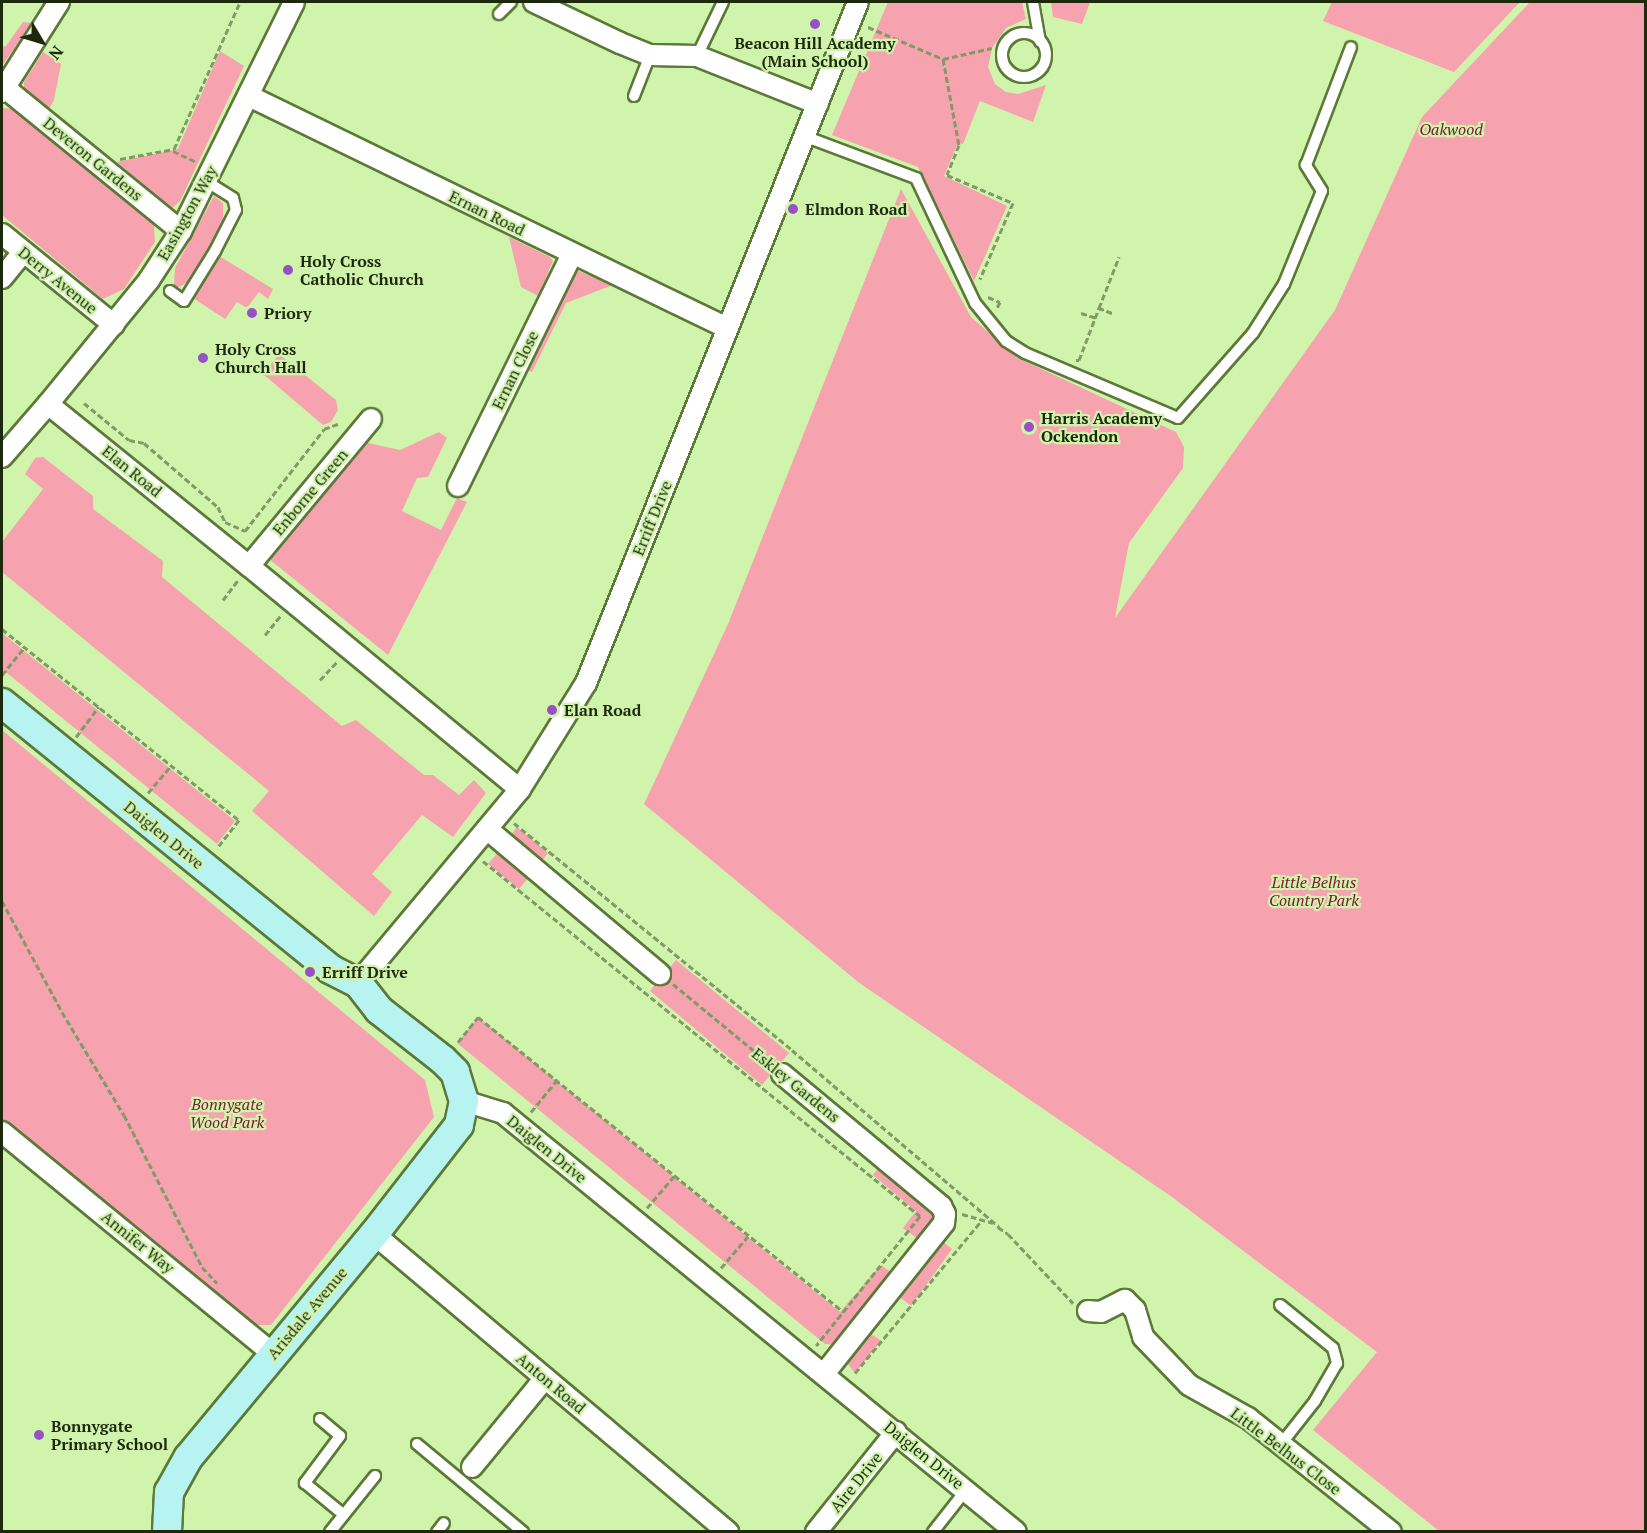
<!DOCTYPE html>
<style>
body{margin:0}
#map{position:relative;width:1647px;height:1533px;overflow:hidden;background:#d1f4ad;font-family:"PT Serif",serif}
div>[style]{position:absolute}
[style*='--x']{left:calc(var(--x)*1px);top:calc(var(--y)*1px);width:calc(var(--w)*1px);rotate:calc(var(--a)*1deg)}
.green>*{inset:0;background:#f7a2af}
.path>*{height:3px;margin-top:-1.5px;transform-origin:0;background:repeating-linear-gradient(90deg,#819a66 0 6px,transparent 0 9px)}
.roads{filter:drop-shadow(2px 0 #5b7937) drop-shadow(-2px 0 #5b7937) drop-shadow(0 2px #5b7937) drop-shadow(0 -2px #5b7937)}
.lane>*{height:10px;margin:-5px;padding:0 5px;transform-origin:5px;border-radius:5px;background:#fff}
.lane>.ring{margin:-5px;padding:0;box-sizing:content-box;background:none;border:10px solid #fff;border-radius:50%}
.street>*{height:20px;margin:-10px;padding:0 10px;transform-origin:10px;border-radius:10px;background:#fff}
.secondary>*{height:28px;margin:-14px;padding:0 14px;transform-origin:14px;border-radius:14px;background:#b7f3f1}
.dots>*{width:16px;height:16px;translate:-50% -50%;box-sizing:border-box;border:3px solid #d1f4ad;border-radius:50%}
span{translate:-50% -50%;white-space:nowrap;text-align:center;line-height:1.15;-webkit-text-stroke:4.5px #d1f4ad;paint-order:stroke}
.poi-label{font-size:16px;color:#1d290d;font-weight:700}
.left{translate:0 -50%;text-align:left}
.park-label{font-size:16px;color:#821838;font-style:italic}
.street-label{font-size:16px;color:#1d290d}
.frame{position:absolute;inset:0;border:3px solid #1d290d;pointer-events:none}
.north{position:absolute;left:12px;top:12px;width:60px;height:60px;-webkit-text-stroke:4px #d1f4ad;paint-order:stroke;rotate:128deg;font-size:16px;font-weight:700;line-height:24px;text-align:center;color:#1d290d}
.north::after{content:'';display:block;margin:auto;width:21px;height:27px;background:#1d290d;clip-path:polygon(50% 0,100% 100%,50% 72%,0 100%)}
</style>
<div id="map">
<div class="green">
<i style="clip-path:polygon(888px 2px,1022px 2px,1026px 19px,1006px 28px,992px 48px,988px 67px,995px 84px,1006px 92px,1018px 94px,1046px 85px,1033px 122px,980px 101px,963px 144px,958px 143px,944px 176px,1007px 206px,974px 281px,918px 167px,832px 135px)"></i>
<i style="clip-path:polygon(1051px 2px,1090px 2px,1082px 24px,1053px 17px)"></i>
<i style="clip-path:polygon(1332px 2px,1520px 2px,1454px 72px,1323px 21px)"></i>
<i style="clip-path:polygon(1530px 2px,1645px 2px,1645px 1531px,1439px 1531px,1313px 1430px,1377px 1352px,1172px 1197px,858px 982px,644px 804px,728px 624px,901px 189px,971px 317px,1018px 358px,1176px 432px,1184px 447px,1183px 468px,1129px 543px,1115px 618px,1335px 310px,1422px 117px)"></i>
<i style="clip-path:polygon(23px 22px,32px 23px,2px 66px,2px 47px,6px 46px)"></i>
<i style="clip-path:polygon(220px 51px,244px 66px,180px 201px,171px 209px,117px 162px,178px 149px)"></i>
<i style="clip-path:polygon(43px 52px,61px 64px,54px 100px,49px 109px,24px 90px,24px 82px)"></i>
<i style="clip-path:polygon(2px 108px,14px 109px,154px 223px,155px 242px,124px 289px,103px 299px,2px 215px)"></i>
<i style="clip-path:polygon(214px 196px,223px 203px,223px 223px,192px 280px,177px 288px,174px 285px,175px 268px)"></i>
<i style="clip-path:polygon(509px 237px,550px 257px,553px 261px,538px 296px,521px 287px)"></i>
<i style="clip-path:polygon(219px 256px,273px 289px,268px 299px,259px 292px,247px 308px,237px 302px,225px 319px,193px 298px)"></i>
<i style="clip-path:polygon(568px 267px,613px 285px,566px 303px,532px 372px,520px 367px)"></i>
<i style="clip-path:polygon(279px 354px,336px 400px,338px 410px,331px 422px,323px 425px,263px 374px)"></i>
<i style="clip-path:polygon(439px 432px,447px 438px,428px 477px,417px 478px,402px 511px,441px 530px,457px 498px,467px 502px,388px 655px,269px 559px,282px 542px,282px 533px,359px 441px,400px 450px)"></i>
<i style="clip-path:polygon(43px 457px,93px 496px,93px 509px,163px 561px,162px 577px,342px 726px,356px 720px,424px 775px,433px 775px,459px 795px,474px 780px,486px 793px,453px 837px,422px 815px,372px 874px,392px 892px,374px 916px,252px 811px,269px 791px,2px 572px,2px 542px,43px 489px,25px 474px,35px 458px)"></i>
<i style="clip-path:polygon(2px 633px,235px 821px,217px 844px,2px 669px)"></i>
<i style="clip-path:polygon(2px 730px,425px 1080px,434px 1117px,271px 1325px,257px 1325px,190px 1272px,187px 1276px,2px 1120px)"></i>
<i style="clip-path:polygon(517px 827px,548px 853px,539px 865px,508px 839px)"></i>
<i style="clip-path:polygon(499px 851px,530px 876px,519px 889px,488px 864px)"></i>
<i style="clip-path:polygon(676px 960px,789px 1053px,762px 1085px,650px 991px)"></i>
<i style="clip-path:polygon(478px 1017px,840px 1312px,881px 1265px,896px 1276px,839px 1345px,825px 1344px,457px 1043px)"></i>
<i style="clip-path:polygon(880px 1165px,936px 1210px,938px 1221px,922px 1242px,903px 1228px,916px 1211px,873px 1175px)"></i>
<i style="clip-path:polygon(941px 1240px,952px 1249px,911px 1306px,897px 1295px)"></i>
<i style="clip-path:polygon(869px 1332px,881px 1341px,855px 1373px,844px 1359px)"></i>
</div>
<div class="path">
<i style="--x:868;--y:27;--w:82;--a:23.1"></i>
<i style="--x:943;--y:59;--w:87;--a:79.5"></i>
<i style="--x:959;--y:145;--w:32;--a:112"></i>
<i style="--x:947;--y:175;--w:72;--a:23"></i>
<i style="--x:1013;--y:203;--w:83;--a:113.5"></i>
<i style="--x:943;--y:59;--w:50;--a:-12.7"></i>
<i style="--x:173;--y:151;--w:26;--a:25"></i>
<i style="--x:120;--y:159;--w:55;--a:-10.5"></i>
<i style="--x:174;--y:149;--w:161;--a:-65.8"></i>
<i style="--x:988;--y:297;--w:13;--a:23"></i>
<i style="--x:1000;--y:302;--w:7;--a:117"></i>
<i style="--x:1081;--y:313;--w:16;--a:18"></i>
<i style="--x:1112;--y:313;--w:14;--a:-159"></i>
<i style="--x:1099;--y:308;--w:55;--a:-68.6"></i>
<i style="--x:1076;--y:360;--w:3;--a:0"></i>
<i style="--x:1079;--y:360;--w:56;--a:-69"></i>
<i style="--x:84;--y:403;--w:58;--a:39.4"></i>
<i style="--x:129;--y:440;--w:15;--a:11"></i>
<i style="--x:144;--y:443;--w:98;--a:40.9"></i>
<i style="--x:218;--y:507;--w:17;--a:65"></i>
<i style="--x:225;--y:522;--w:22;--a:24"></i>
<i style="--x:245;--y:531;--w:129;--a:-52.2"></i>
<i style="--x:324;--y:429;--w:15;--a:-20"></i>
<i style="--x:223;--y:600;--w:26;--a:-53"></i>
<i style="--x:2;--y:629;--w:304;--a:38.9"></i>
<i style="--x:239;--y:820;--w:36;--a:128"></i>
<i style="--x:265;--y:635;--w:27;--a:-51"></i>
<i style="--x:2;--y:675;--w:36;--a:-51"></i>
<i style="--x:320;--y:680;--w:26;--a:-47"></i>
<i style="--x:76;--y:737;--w:38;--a:-53"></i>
<i style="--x:148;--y:793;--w:35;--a:-50"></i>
<i style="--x:514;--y:823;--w:359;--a:39.2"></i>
<i style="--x:792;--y:1050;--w:272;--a:40.5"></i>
<i style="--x:483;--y:861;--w:563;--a:39.09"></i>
<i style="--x:920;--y:1216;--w:166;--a:128.7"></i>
<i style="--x:2;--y:901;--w:126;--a:61.6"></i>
<i style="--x:62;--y:1012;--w:120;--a:59"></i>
<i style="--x:124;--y:1115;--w:171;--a:62.8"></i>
<i style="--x:202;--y:1267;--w:22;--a:47"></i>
<i style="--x:673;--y:984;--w:126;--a:39.5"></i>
<i style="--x:458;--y:1042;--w:32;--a:-51"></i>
<i style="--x:478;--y:1017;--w:469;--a:38.9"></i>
<i style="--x:531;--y:1112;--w:41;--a:-50.9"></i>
<i style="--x:647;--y:1208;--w:43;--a:-49.7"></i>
<i style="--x:962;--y:1214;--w:32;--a:16"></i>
<i style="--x:998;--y:1227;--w:12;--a:35"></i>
<i style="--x:1008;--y:1234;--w:95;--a:46.7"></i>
<i style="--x:721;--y:1268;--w:43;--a:-49.7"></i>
<i style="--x:855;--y:1373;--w:199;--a:-50.3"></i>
</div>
<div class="roads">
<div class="lane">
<i style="--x:1033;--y:2;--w:40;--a:80"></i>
<i style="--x:499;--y:14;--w:17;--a:-45"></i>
<i class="ring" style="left:1002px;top:33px;width:34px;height:34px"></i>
<i style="--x:697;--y:56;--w:60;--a:-64.3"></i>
<i style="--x:634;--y:96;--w:44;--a:-68.7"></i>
<i style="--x:804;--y:136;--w:120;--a:20.6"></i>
<i style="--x:916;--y:178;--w:138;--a:64.7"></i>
<i style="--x:975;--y:303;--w:49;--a:50.8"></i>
<i style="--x:1006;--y:341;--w:22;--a:32"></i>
<i style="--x:1025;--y:353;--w:166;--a:23"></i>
<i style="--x:1178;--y:418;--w:113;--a:-48.6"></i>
<i style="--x:1253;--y:333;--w:58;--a:-57.7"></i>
<i style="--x:1284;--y:284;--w:100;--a:-67.8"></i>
<i style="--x:1322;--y:191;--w:31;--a:-122"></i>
<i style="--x:1306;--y:165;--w:126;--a:-69.1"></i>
<i style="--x:170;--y:291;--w:17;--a:36"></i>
<i style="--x:184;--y:301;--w:59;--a:-58.2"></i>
<i style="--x:215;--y:251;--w:46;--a:-62.9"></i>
<i style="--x:236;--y:210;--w:12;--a:-104"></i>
<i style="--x:233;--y:198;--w:32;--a:-148"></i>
<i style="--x:1280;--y:1305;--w:68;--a:39.1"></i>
<i style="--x:1333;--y:1348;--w:16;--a:75"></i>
<i style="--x:1337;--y:1363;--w:44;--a:120.1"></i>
<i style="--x:1315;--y:1401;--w:55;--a:128.3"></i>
<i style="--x:320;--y:1419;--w:26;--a:40"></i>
<i style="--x:340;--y:1436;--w:59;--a:126.7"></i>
<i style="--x:305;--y:1483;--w:50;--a:39.4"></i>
<i style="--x:417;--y:1444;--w:138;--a:39.7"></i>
<i style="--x:330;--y:1532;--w:72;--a:-51.2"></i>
<i style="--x:437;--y:1532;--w:11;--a:-52"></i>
<i style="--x:933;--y:1532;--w:53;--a:-51.8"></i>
</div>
<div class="street">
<i style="--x:534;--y:2;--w:95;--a:25.5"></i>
<i style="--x:620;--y:43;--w:32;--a:22"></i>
<i style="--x:650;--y:55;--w:47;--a:1.2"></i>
<i style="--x:697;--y:56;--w:130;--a:21.6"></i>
<i style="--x:5;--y:88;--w:227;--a:39.1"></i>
<i style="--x:2;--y:92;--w:107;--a:-57.7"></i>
<i style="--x:249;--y:96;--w:531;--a:25.89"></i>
<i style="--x:2;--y:234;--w:144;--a:39.1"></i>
<i style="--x:2;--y:278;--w:33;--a:-51"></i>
<i style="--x:48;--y:404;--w:160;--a:-50.8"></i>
<i style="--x:149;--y:280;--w:59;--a:-56.9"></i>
<i style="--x:181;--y:231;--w:255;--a:-63.7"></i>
<i style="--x:2;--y:457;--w:70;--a:-49"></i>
<i style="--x:48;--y:404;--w:258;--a:38.9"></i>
<i style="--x:249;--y:566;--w:351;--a:39.5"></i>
<i style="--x:458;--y:486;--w:258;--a:-63.8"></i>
<i style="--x:249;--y:566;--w:191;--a:-50.3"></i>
<i style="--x:487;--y:829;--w:226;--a:40"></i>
<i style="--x:358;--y:983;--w:253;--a:-50.1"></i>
<i style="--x:520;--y:789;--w:125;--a:-58.1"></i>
<i style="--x:586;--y:683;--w:733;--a:-68.23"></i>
<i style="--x:782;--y:1074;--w:207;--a:39.7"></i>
<i style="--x:941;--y:1206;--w:9;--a:63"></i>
<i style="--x:945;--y:1214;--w:9;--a:96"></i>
<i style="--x:944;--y:1223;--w:193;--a:128.5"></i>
<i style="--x:464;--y:1101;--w:41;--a:17.1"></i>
<i style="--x:503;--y:1113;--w:662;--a:39.24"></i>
<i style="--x:2;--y:1132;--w:350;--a:39.3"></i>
<i style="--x:374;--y:1234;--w:463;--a:40.1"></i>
<i style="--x:1088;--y:1311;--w:13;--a:4"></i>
<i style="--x:1101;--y:1312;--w:27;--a:-27"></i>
<i style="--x:1125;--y:1300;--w:14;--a:45"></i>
<i style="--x:1135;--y:1310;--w:28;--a:73"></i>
<i style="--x:1143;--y:1337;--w:66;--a:46.2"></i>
<i style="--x:1189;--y:1385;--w:68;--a:29.2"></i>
<i style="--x:1248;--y:1418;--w:183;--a:38.6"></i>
<i style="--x:472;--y:1467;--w:115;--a:-50.6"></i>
<i style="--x:816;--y:1532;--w:128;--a:-51.3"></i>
</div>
<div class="secondary">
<i style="--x:2;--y:703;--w:422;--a:39"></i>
<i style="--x:330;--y:969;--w:31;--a:27"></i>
<i style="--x:358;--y:983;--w:34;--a:52"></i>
<i style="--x:379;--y:1010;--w:81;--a:38"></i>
<i style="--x:443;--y:1060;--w:17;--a:45"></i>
<i style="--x:455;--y:1072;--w:30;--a:73"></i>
<i style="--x:464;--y:1101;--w:25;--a:102"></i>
<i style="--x:459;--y:1125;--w:138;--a:127.9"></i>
<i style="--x:374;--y:1234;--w:291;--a:129.7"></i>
<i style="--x:188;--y:1458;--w:39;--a:119"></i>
<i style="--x:169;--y:1492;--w:40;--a:92.9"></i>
</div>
</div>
<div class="dots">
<i style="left:815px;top:24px;background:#9751c5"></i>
<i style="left:793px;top:209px;background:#9751c5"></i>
<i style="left:288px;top:270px;background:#9751c5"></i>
<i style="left:252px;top:313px;background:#9751c5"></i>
<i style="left:203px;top:358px;background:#9751c5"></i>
<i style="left:1029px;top:427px;background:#9751c5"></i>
<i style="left:552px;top:710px;background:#9751c5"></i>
<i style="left:310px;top:972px;background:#9751c5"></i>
<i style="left:39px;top:1435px;background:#9751c5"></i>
</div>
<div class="poi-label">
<span style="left:815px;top:52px">Beacon Hill Academy<br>(Main School)</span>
<span class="left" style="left:805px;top:209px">Elmdon Road</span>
<span class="left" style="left:300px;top:270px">Holy Cross<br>Catholic Church</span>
<span class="left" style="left:264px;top:313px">Priory</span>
<span class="left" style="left:215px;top:358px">Holy Cross<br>Church Hall</span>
<span class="left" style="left:1041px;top:427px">Harris Academy<br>Ockendon</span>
<span class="left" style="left:564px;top:710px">Elan Road</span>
<span class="left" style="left:322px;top:972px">Erriff Drive</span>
<span class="left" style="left:51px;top:1435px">Bonnygate<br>Primary School</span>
</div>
<div class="park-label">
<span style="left:1451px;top:129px">Oakwood</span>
<span style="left:1314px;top:891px">Little Belhus<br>Country Park</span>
<span style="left:227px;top:1113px">Bonnygate<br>Wood Park</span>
</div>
<div class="street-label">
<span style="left:93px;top:159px;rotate:39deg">Deveron Gardens</span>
<span style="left:187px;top:213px;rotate:-61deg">Easington Way</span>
<span style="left:487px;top:213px;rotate:26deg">Ernan Road</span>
<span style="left:58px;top:280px;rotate:39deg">Derry Avenue</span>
<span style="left:515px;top:370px;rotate:-64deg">Ernan Close</span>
<span style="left:132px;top:471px;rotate:39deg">Elan Road</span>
<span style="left:310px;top:492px;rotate:-50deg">Enborne Green</span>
<span style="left:652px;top:518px;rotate:-68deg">Erriff Drive</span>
<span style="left:164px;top:835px;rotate:39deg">Daiglen Drive</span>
<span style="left:796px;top:1085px;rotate:39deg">Eskley Gardens</span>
<span style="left:547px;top:1149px;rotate:39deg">Daiglen Drive</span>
<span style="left:138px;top:1242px;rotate:39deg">Annifer Way</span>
<span style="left:307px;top:1313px;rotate:-50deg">Arisdale Avenue</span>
<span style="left:551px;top:1383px;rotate:40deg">Anton Road</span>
<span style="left:1286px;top:1451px;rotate:37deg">Little Belhus Close</span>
<span style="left:924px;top:1455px;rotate:39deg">Daiglen Drive</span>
<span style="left:856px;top:1482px;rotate:-51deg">Aire Drive</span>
</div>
<div class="frame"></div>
<div class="north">N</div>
</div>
